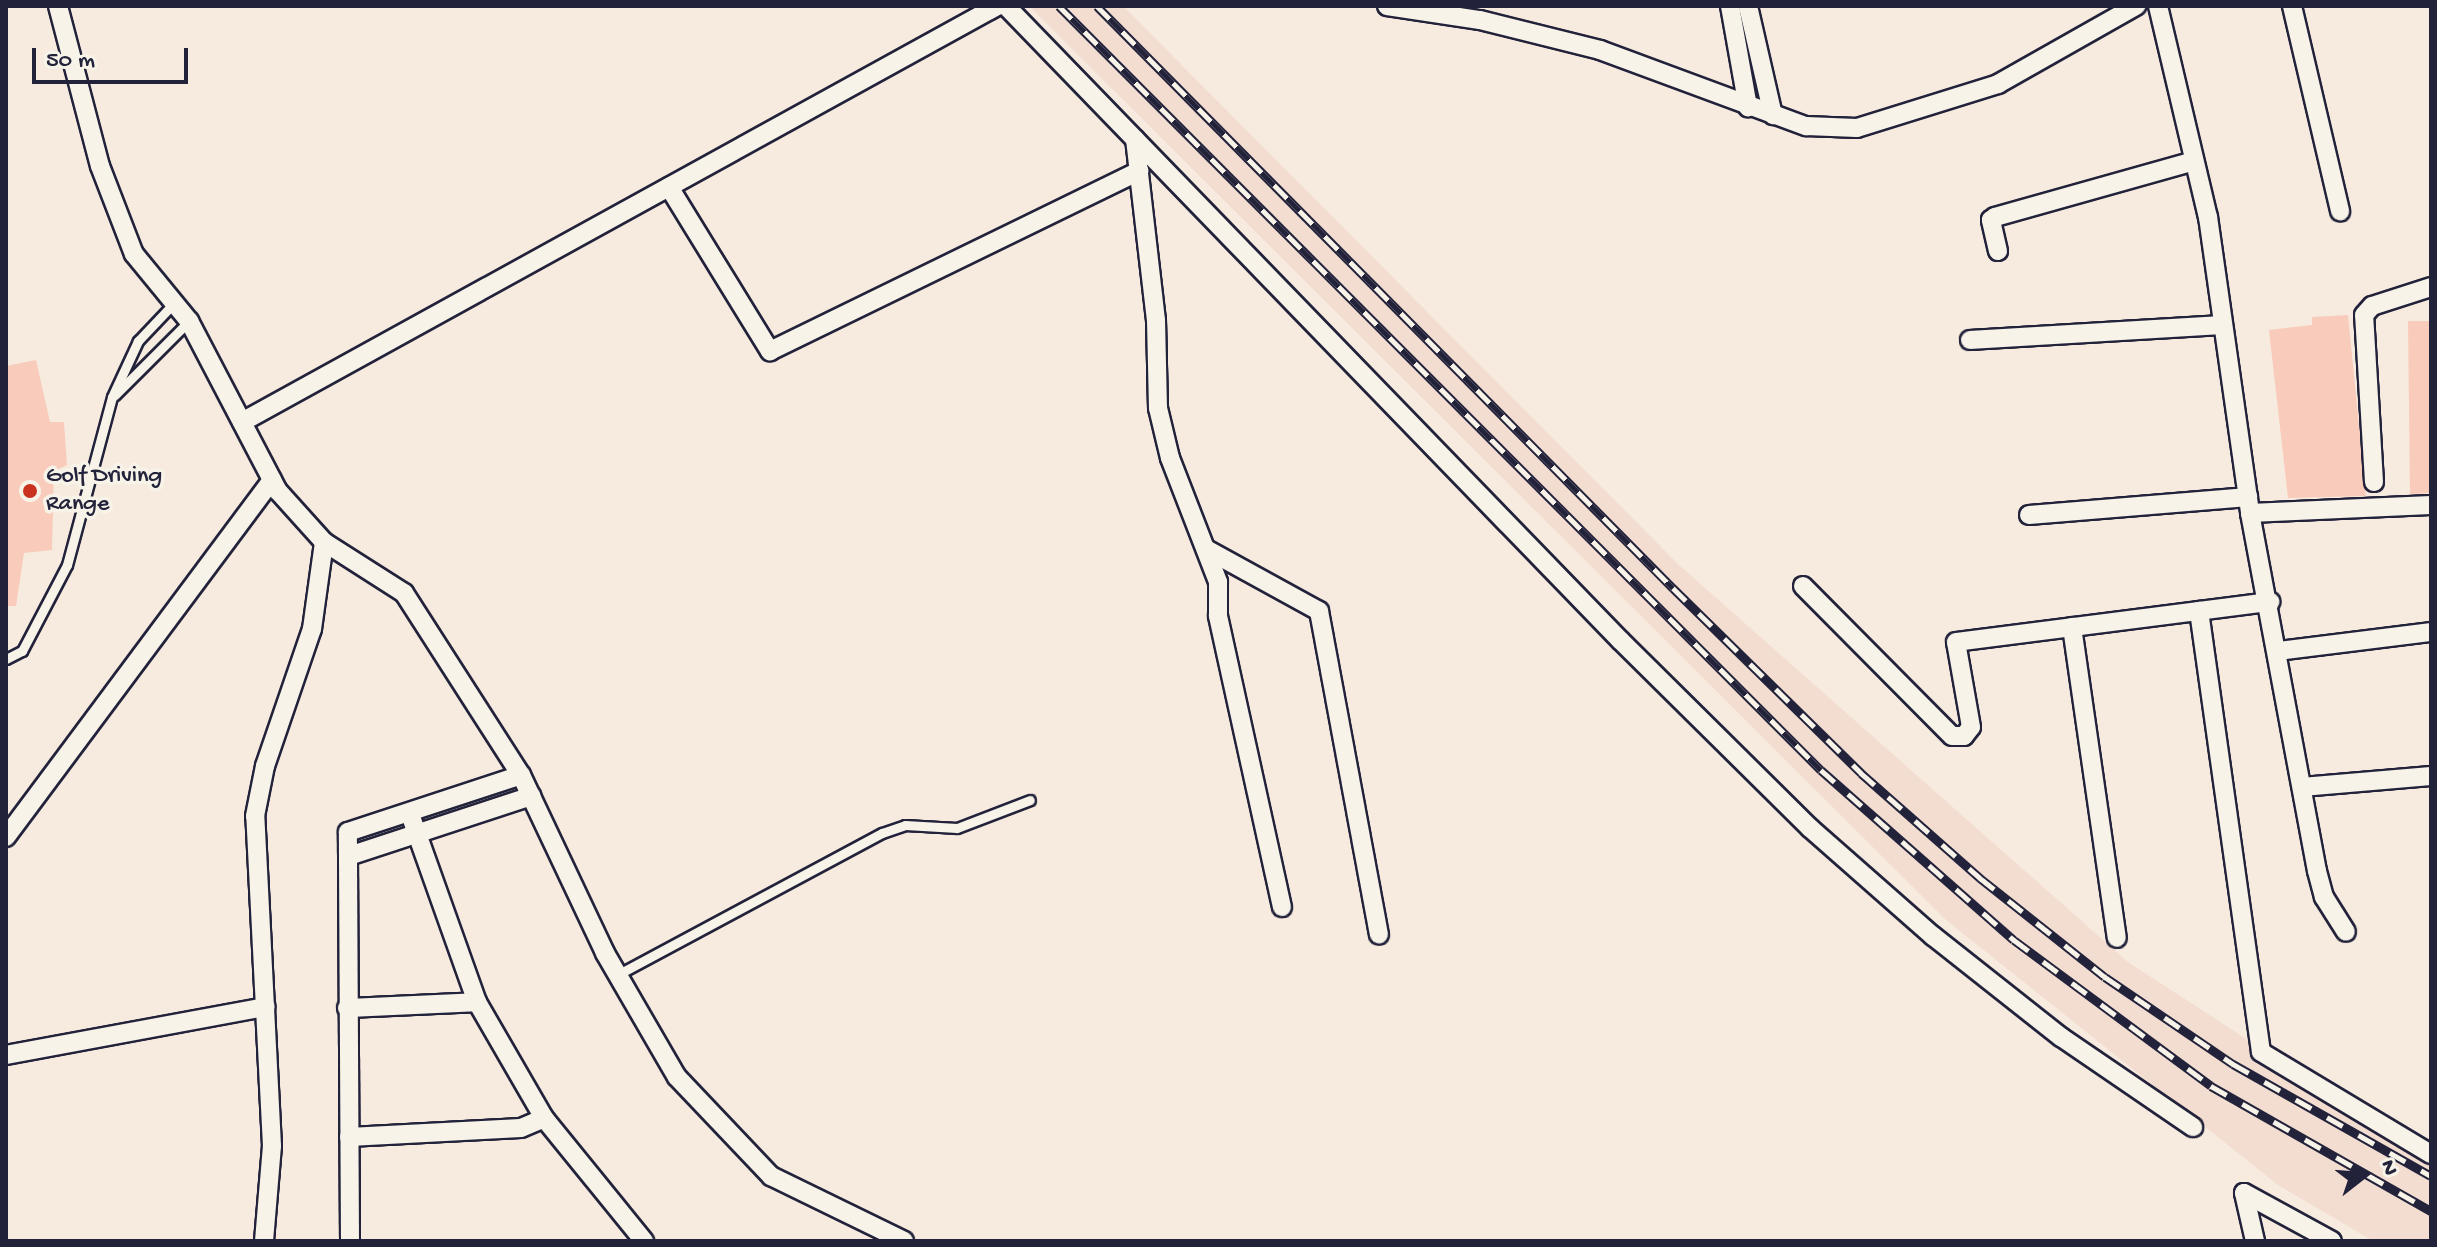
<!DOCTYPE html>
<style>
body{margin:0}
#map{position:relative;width:2437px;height:1247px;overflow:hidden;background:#f7ebdf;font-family:"Gochi Hand",sans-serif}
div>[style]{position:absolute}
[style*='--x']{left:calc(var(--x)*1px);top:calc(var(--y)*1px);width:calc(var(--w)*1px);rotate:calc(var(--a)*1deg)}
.built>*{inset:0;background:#f3ddd1}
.building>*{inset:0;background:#f8cbbb}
.roads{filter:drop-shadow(2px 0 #22223b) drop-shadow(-2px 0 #22223b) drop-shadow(0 2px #22223b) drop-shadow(0 -2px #22223b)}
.lane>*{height:9px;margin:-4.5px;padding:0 4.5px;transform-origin:4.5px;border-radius:4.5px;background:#f7f3e8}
.street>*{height:18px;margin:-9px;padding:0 9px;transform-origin:9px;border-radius:9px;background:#f7f3e8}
.rail>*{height:9px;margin-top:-4.5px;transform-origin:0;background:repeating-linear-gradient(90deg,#f7f3e8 0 18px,#22223b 0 36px);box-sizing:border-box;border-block:2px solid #22223b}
.dots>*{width:22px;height:22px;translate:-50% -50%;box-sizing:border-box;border:4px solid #f7f3e8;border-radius:50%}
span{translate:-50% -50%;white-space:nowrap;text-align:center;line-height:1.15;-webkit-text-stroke:7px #f7f3e8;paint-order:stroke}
.poi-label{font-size:24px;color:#22223b}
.left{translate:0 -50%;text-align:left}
.frame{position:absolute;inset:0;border:8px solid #22223b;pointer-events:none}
.north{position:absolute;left:2325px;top:1135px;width:80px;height:80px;-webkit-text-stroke:6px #f7f3e8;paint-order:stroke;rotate:73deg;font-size:22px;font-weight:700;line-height:32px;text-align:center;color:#22223b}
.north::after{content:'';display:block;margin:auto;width:28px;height:36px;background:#22223b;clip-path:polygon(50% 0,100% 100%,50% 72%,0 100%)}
.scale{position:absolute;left:32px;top:48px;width:156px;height:36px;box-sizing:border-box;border:4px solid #22223b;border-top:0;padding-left:10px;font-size:24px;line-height:28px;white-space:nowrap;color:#22223b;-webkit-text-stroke:6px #f7f3e8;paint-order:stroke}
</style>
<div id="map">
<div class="built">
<i style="clip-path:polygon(1029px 6px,1123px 6px,1679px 565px,2128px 962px,2431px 1159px,2431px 1241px,2373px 1241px,2278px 1185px,1946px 920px)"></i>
</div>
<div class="building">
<i style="clip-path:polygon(2348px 315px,2366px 496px,2288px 498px,2269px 330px,2312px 325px,2312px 317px)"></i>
<i style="clip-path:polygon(2408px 321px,2431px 321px,2431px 493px,2410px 494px)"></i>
<i style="clip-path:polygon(36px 360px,50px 422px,64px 422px,67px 465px,54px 471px,52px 550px,24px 553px,16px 606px,6px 606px,6px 366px)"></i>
</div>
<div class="roads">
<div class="lane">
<i style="--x:115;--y:395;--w:105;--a:-45"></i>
<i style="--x:6;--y:659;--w:18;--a:-27"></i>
<i style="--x:22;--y:651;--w:97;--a:-62.4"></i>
<i style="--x:67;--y:565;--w:174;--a:-75"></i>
<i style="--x:112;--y:397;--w:62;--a:-65.1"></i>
<i style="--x:138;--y:341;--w:52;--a:-46.5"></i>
<i style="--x:617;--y:975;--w:301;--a:-28.2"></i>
<i style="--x:882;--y:833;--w:24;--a:-19"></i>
<i style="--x:905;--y:825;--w:52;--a:3.3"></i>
<i style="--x:957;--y:828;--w:78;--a:-21"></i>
</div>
<div class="street">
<i style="--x:58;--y:6;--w:165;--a:75.3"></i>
<i style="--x:100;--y:166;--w:94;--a:68.9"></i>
<i style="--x:134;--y:254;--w:87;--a:50.6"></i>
<i style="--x:189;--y:321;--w:192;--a:62.4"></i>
<i style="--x:278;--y:491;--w:69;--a:48"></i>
<i style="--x:324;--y:542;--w:95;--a:32.5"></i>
<i style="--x:404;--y:593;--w:216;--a:57.3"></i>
<i style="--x:521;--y:775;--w:197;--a:64.7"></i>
<i style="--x:605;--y:953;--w:143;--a:59.9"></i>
<i style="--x:677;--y:1077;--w:137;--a:46.5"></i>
<i style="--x:771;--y:1176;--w:148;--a:26"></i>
<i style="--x:1006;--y:6;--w:884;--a:45.92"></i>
<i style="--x:1621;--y:641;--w:266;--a:44.7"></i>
<i style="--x:1810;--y:828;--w:164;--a:41.3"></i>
<i style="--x:1933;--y:936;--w:163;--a:38.3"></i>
<i style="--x:2061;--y:1037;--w:160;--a:34.3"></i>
<i style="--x:1387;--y:6;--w:94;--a:8.6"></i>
<i style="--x:1480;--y:20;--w:124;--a:14"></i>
<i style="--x:1600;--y:50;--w:220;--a:20.3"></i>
<i style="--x:1806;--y:126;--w:51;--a:2.2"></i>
<i style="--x:1857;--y:128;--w:148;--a:-17.3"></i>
<i style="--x:1998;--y:84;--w:159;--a:-29.5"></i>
<i style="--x:1730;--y:6;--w:103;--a:79.9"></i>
<i style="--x:1748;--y:6;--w:112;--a:77.1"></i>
<i style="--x:2158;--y:6;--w:217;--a:76.7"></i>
<i style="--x:2208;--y:217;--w:299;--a:81.9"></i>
<i style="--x:2250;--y:513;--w:364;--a:79.4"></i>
<i style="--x:2317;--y:871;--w:27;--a:75"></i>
<i style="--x:2324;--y:897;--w:41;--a:57.8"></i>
<i style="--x:2292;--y:6;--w:211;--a:76.8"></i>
<i style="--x:1135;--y:139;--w:182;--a:83.4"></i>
<i style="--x:1156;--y:320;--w:88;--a:88.7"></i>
<i style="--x:1158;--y:408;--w:51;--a:76.5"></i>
<i style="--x:1170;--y:458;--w:133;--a:68.8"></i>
<i style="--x:1218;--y:582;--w:34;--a:90"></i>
<i style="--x:1218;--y:616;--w:298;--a:77.6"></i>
<i style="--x:669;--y:187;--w:193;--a:58.4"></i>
<i style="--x:770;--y:351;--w:411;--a:-26"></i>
<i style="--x:1998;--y:251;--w:32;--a:-103"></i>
<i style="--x:1991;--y:220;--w:5;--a:-37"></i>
<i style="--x:1995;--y:217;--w:207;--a:-15.7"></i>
<i style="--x:1970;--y:340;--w:252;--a:-3.4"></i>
<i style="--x:242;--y:422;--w:862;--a:-28.85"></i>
<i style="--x:2374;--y:482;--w:167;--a:-93.4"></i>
<i style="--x:2364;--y:315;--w:12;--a:-48"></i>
<i style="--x:2372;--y:306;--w:62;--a:-17.9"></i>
<i style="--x:2250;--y:513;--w:181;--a:-2.5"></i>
<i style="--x:2029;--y:515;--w:220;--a:-4.7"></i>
<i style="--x:1206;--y:549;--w:129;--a:28.8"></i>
<i style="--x:1319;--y:611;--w:329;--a:79.5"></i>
<i style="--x:1803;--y:586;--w:211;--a:45.2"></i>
<i style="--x:1952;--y:736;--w:12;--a:0"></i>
<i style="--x:1964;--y:736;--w:11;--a:-52"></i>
<i style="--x:1971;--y:727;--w:86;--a:-100"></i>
<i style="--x:1956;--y:642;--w:317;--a:-7.3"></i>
<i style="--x:2199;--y:611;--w:445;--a:82"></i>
<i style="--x:2261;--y:1052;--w:198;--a:31"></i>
<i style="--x:2072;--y:627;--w:314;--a:81.8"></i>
<i style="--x:2278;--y:651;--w:154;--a:-7.1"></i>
<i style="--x:2302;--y:787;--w:129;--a:-4.9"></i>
<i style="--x:410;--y:814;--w:200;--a:70.4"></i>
<i style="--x:477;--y:1002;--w:134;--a:60"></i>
<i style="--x:544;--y:1118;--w:159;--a:50.9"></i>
<i style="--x:6;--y:837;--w:445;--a:-53.3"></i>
<i style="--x:349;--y:856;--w:192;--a:-18.2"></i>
<i style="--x:347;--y:1008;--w:130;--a:-2.6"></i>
<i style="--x:6;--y:1055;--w:264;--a:-10.5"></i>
<i style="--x:349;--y:1137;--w:172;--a:-3"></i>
<i style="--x:521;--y:1128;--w:25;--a:-23"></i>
<i style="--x:2244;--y:1193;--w:100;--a:28.6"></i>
<i style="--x:2244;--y:1193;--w:49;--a:77.1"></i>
<i style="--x:264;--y:1241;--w:95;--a:-85.2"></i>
<i style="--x:272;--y:1146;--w:330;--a:-92.9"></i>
<i style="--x:255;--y:816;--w:51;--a:-78.7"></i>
<i style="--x:265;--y:766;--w:145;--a:-71.1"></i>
<i style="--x:312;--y:629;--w:88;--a:-82.1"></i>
<i style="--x:350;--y:1241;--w:409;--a:-90.3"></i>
<i style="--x:348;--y:832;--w:182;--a:-18.2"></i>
</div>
</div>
<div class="rail">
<i style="--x:1059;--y:6;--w:1079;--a:45.08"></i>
<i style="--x:1821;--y:770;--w:257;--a:41.4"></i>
<i style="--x:2014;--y:940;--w:245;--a:36.5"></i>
<i style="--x:2211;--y:1086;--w:253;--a:29.6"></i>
<i style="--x:1097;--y:6;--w:819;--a:45.3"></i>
<i style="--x:1673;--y:588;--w:264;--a:44.5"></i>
<i style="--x:1861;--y:773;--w:159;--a:41.4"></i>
<i style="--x:1980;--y:878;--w:159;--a:38.4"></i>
<i style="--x:2105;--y:977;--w:155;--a:34.2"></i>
<i style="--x:2233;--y:1064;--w:227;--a:29.5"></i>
</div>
<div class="dots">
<i style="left:30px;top:491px;background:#c8321e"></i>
</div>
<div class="poi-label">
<span class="left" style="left:46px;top:491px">Golf Driving<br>Range</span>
</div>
<div class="frame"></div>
<div class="north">N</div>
<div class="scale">50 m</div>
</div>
